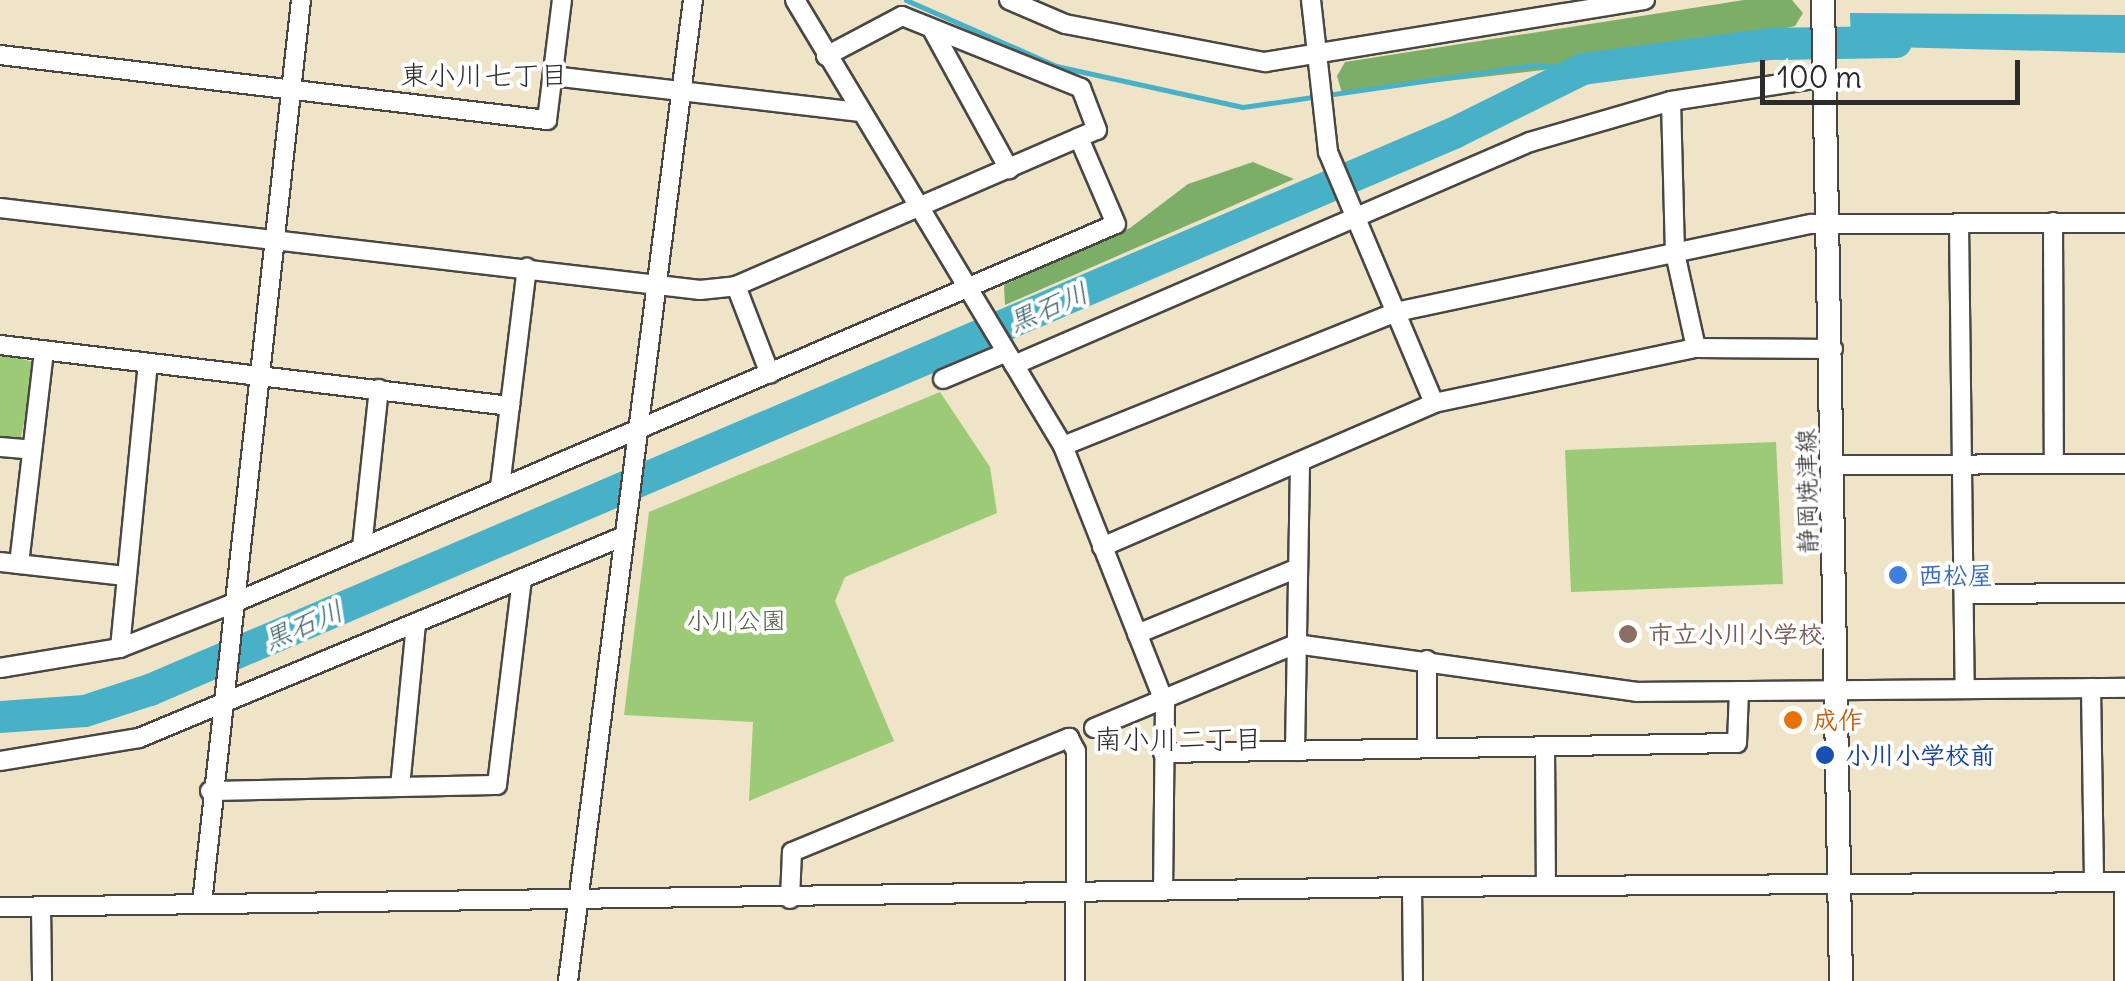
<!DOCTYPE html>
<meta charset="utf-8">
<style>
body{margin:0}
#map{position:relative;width:2125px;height:981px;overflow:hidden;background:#efe4c8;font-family:Delius,"Klee One",sans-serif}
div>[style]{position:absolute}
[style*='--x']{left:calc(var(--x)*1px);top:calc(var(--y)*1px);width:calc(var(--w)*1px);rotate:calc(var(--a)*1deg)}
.green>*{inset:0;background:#9cca77}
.forest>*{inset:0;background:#7dae68}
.water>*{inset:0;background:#48b1c7}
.stream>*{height:5px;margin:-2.5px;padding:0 2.5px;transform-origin:2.5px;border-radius:2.5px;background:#48b1c7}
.river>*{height:32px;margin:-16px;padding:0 16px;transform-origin:16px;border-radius:16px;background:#48b1c7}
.roads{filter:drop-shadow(2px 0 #484743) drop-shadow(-2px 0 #484743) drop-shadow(0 2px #484743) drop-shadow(0 -2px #484743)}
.minor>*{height:18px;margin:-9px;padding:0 9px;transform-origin:9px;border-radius:9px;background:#fff}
.major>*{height:22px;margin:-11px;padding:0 11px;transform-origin:11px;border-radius:11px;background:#fff}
.dots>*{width:28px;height:28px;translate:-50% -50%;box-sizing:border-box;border:5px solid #fff;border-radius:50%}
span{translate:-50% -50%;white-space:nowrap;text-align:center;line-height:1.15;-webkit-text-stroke:8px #fff;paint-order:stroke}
.street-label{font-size:25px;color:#2b2b2b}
.shop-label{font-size:25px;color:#366cbe;font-weight:700}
.left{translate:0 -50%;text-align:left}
.park-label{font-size:25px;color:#4d5b42}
.education-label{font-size:25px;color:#785e54;font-weight:700}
.food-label{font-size:25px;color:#c56008;font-weight:700}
.transit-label{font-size:25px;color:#164399;font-weight:700}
.neighbourhood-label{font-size:28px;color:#2b2b2b}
.water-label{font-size:28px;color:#376169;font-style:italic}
.scale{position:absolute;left:1760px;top:60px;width:260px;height:45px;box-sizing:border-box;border:5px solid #2b2b2b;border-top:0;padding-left:12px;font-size:30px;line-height:35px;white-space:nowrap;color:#2b2b2b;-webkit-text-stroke:8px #fff;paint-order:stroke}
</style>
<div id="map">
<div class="green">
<i style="clip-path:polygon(0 352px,36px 363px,20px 442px,0 440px)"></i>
<i style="clip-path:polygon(940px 392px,990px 467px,997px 513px,845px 577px,835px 601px,894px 741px,749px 801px,753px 722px,624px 715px,649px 512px)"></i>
<i style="clip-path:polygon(1776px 442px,1783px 584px,1571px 592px,1565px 450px)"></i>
</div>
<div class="forest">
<i style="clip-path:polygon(1744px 0,1792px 0,1803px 13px,1795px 26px,1668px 56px,1342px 93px,1337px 76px,1345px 62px)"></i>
<i style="clip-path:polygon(1253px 162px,1294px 179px,1005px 305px,1004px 285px,1130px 228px,1188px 184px)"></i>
</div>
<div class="water">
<i style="clip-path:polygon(1850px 13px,2125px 15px,2125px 53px,1851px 46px)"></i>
</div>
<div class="stream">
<i style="--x:906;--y:0;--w:164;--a:23.7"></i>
<i style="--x:1056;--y:66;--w:191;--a:12.4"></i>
<i style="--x:1243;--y:107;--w:293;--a:-8.2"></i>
<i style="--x:1533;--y:65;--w:50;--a:4.6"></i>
</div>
<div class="river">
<i style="--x:0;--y:717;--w:85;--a:-4"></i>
<i style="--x:85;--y:711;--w:68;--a:-17.9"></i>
<i style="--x:150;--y:690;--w:1418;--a:-23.13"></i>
<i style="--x:1454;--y:133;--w:144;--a:-26.4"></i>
<i style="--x:1583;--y:69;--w:189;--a:-7.6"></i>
<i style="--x:1770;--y:44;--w:126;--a:-0.9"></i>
</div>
<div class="roads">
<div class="minor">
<i style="--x:795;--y:0;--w:520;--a:59"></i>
<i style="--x:1063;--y:446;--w:277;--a:68.4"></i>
<i style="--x:1165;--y:704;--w:185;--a:90.6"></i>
<i style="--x:1009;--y:0;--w:61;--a:23.2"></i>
<i style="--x:1065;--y:24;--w:204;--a:10.8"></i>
<i style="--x:1265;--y:62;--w:385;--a:-9.3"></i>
<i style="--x:1311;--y:0;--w:153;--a:83.6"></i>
<i style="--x:1328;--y:152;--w:272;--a:67.1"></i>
<i style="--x:933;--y:31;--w:158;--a:61.2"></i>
<i style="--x:0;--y:55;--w:551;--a:6.78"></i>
<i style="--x:547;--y:120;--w:121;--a:-82.9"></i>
<i style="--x:553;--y:76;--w:307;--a:6.7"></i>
<i style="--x:1671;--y:101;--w:152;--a:88.5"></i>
<i style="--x:1675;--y:253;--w:97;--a:77.5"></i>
<i style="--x:0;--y:208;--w:705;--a:6.68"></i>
<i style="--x:700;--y:290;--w:36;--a:-6"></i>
<i style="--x:736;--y:286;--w:393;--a:-23.4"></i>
<i style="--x:1097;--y:130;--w:45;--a:-110.9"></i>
<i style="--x:1081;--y:88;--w:193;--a:-158.1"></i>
<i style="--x:902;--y:16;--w:86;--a:152.2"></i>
<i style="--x:2053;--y:222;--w:242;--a:89.8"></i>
<i style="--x:1959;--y:223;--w:463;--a:89.3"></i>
<i style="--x:736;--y:286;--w:94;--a:68.9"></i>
<i style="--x:0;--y:345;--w:514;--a:6.82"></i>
<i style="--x:1014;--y:365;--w:562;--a:-23.37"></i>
<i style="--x:1530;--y:142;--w:147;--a:-16.2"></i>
<i style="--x:1671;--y:101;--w:157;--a:-8.8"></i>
<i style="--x:943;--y:379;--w:67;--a:-22.8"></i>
<i style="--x:1063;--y:446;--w:359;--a:-21.9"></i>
<i style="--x:1396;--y:312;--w:424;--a:-12"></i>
<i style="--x:1811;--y:224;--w:314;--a:-0.2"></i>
<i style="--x:0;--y:447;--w:32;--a:5"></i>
<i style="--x:1835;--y:465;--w:290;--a:-0.2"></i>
<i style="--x:500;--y:487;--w:221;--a:-83"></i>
<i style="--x:362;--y:547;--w:159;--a:-83.9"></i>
<i style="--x:1102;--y:547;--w:362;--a:-23.4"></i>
<i style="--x:1434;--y:403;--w:268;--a:-11.9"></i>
<i style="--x:1696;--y:348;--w:137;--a:0.4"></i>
<i style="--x:0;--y:562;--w:126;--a:6.4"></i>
<i style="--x:19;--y:564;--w:215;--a:-83.3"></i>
<i style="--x:1965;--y:594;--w:160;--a:-0.4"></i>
<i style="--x:1137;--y:634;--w:174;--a:-22.3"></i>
<i style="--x:120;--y:648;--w:285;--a:-84.4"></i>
<i style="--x:0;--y:668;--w:122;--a:-9.5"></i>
<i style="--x:120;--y:648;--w:117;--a:-21.5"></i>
<i style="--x:229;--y:605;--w:965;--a:-23.25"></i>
<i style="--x:1116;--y:224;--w:94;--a:-113.3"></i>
<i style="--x:2091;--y:688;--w:194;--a:89.1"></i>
<i style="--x:1094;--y:728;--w:219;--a:-22.6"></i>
<i style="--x:1296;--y:644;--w:344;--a:8"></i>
<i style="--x:1637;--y:692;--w:488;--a:-0.5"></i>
<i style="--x:1427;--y:748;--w:88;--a:-90"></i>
<i style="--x:1545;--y:749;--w:136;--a:89.6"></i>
<i style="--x:1295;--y:751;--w:286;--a:-89"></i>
<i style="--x:1163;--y:753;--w:574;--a:-1"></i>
<i style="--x:1737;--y:743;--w:52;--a:-87.8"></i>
<i style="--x:0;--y:761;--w:141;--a:-9.4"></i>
<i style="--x:139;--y:738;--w:525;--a:-22.61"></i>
<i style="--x:400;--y:787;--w:165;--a:-84.4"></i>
<i style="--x:210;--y:791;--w:287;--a:-1.2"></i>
<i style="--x:497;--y:785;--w:208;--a:-83.1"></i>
<i style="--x:1412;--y:887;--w:713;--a:-0.4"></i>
<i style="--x:790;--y:899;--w:47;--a:-87.6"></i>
<i style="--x:792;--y:852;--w:300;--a:-22.4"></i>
<i style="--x:1069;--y:738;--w:15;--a:62"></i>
<i style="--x:1076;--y:751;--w:230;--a:90.2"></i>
<i style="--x:202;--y:903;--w:908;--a:-83.74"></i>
<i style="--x:41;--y:906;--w:75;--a:89.2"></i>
<i style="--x:0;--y:907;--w:1412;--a:-0.81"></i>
<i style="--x:1412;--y:887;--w:94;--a:89.4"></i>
<i style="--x:568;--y:981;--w:989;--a:-82.74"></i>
<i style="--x:2124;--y:981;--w:99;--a:-90"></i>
</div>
<div class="major">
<i style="--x:1823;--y:0;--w:981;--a:88.95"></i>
</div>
</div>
<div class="dots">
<i style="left:1898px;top:575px;background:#3f7fe0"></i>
<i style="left:1628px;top:634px;background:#8d6e63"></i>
<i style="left:1793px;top:720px;background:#e8710a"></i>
<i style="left:1825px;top:755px;background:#1a4fb4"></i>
</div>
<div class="street-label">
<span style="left:1807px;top:491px;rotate:-91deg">静岡焼津線</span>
</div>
<div class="shop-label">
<span class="left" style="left:1918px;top:575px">西松屋</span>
</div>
<div class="park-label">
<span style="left:736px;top:620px">小川公園</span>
</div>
<div class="education-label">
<span class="left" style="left:1648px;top:634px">市立小川小学校</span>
</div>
<div class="food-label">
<span class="left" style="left:1813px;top:720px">成作</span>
</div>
<div class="transit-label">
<span class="left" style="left:1845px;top:755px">小川小学校前</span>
</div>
<div class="neighbourhood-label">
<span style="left:484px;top:75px">東小川七丁目</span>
<span style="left:1178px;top:739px">南小川二丁目</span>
</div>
<div class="water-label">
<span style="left:1048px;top:307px;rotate:-23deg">黒石川</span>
<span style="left:303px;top:625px;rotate:-23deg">黒石川</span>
</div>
<div class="scale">100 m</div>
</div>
